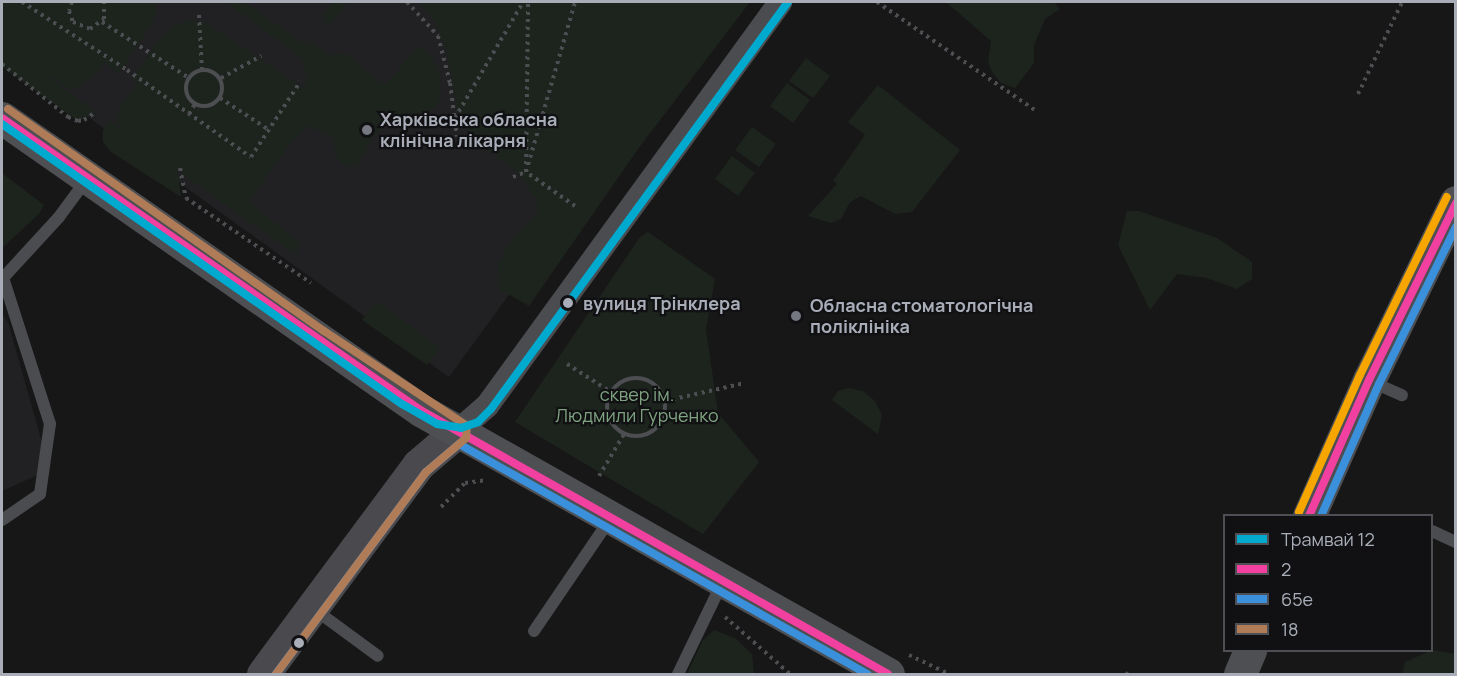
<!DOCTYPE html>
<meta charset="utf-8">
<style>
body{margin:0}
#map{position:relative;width:1457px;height:676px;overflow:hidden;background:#171717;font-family:Manrope,sans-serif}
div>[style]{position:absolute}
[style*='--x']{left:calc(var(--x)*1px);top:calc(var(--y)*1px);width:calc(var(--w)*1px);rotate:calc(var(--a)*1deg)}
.built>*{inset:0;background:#212123}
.green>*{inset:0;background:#1d241e}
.path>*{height:4px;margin-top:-2px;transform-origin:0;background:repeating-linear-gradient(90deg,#4d4e52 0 3px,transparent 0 7.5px)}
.path>.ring{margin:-2px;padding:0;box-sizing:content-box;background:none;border:4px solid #4d4e52;border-radius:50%}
.lane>*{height:12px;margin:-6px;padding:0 6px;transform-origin:6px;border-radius:6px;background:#4b4c50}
.street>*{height:24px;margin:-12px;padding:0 12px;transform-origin:12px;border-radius:12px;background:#4b4c50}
.secondary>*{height:33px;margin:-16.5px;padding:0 16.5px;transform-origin:16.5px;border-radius:16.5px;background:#4a4a4e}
.primary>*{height:33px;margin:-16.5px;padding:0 16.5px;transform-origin:16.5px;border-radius:16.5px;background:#4d4f52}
.bus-1>*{height:8px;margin:-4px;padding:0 4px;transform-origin:4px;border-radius:4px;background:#f240a1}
.bus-2>*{height:8px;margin:-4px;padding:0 4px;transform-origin:4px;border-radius:4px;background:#3a90db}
.bus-3>*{height:8px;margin:-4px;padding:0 4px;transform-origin:4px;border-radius:4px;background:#b07c57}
.bus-4>*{height:8px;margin:-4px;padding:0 4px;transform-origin:4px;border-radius:4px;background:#f7a600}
.tram-1>*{height:8px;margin:-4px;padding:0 4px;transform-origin:4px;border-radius:4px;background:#00a9ce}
.dots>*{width:16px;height:16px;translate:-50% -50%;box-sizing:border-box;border:3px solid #111113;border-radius:50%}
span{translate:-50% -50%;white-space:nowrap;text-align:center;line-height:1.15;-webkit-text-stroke:4.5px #111113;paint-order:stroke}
.poi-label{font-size:18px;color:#a8adb8;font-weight:700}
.left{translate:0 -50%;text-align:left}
.stop-label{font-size:18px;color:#a8adb8;font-weight:700}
.park-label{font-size:18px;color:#7fa381}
.frame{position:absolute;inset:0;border:3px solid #a8adb8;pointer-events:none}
.legend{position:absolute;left:1223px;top:514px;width:210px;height:138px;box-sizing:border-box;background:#111113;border:2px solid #4d4f55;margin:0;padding:8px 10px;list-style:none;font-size:18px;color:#a8adb8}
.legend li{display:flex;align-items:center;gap:12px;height:30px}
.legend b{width:30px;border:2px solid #4d4f55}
</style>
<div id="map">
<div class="built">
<i style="clip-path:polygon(2px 2px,722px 2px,449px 377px,2px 55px)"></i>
<i style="clip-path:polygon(2px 314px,8px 322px,43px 446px,40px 474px,2px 491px)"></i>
</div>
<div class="green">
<i style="clip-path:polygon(2px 2px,156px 2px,156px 14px,151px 25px,119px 73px,104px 62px,99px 72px,71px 91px,23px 59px,96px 112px,78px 121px,2px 67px)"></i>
<i style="clip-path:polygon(226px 2px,245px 2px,303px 43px,304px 41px,315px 45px,328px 55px,347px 54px,380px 83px,387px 83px,415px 50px,422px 47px,433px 59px,440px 75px,441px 92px,438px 104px,427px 112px,392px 117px,372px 139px,359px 163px,349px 167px,340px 161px,335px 154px,334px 137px,308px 126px,290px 144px,249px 202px,299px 242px,298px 253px,292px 252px,178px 171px,181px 197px,111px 152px,103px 142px,103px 130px,109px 121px,125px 130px,115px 121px,124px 100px,137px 84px,132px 79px,160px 38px,172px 27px,187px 20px,205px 22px,304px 88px,308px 78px,301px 58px)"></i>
<i style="clip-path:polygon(332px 2px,348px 2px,331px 24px,324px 23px,324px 16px)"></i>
<i style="clip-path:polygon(419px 2px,750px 2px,638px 149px,529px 306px,499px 289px,498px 264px,511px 240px,538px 212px,536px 198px,514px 169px,482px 146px,459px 121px,447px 53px,436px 24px)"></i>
<i style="clip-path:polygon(946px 2px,1054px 2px,1060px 9px,1045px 19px,1034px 45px,1034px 63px,1015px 88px,1001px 83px,992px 72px,988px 62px,991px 41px)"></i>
<i style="clip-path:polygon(806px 58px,830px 76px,813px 98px,789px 81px)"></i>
<i style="clip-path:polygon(787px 83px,810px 100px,793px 123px,770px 106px)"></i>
<i style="clip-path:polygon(878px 85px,960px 150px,912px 212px,895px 214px,861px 196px,850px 202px,841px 219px,831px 223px,808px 216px,837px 184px,833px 181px,865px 135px,848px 122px)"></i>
<i style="clip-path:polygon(752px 127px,776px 144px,759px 167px,735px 150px)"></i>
<i style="clip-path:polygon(732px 156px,755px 173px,738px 196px,715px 179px)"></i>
<i style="clip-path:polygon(2px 173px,44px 205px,39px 214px,2px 248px)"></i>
<i style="clip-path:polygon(1127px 211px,1139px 211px,1217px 238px,1252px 262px,1252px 279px,1237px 289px,1207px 278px,1177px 274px,1150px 310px,1118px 245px)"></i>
<i style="clip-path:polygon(648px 232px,715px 279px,706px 329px,718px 413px,759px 462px,703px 534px,515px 422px,640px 237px)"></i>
<i style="clip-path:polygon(376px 301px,440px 347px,427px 365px,362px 320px)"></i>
<i style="clip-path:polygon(849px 388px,863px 391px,875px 401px,882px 415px,878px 434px,832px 400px,838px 391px)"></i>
<i style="clip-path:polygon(714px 630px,735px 638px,752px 654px,754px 674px,687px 674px,703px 640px)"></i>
<i style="clip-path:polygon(1432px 650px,1455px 654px,1455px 674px,1402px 674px,1405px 662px)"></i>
</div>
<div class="path">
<i style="--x:22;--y:2;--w:125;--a:32.9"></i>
<i style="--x:127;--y:70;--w:151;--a:35.1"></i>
<i style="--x:251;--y:157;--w:90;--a:-56.8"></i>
<i style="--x:72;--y:2;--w:9;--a:108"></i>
<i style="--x:69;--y:11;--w:12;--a:70"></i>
<i style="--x:73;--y:22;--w:18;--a:22"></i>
<i style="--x:90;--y:29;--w:17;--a:-36"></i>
<i style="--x:104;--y:19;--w:17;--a:-90"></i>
<i style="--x:407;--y:2;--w:46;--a:47.6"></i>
<i style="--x:438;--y:36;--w:49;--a:75.7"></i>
<i style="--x:450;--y:83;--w:54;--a:82.6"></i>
<i style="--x:877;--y:2;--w:191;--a:34.4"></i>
<i style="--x:199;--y:15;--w:55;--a:86.9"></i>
<i style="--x:102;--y:22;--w:103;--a:32.8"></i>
<i style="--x:2;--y:64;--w:85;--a:38.8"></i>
<i style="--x:68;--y:117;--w:11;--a:22"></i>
<i style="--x:78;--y:121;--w:6;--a:-9"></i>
<i style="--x:84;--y:120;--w:14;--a:-34"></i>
<i class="ring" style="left:186px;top:70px;width:32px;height:32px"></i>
<i style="--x:221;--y:78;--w:46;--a:-28.8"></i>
<i style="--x:1358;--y:94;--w:102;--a:-64.4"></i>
<i style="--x:220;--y:98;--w:59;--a:33.1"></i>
<i style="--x:189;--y:114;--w:12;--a:-59"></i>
<i style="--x:455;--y:118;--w:134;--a:-59.6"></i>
<i style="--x:180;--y:168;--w:31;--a:79"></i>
<i style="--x:186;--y:198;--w:151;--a:34.2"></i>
<i style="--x:513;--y:177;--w:14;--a:-21"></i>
<i style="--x:526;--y:172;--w:170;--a:-89.3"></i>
<i style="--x:575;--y:206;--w:60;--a:-145.2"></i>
<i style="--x:526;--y:172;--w:177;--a:-73.9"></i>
<i style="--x:567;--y:364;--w:52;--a:32.5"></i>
<i class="ring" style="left:607px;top:378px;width:54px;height:54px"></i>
<i style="--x:665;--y:401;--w:82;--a:-12.7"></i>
<i style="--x:599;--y:476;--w:49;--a:-59.2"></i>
<i style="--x:441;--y:507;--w:34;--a:-45"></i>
<i style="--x:465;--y:483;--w:22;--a:-8"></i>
<i style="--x:725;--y:617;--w:86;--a:41.2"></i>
<i style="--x:909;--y:655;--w:44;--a:25.4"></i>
<i style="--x:1127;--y:674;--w:2;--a:-63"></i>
</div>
<div class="lane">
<i style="--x:1370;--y:381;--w:35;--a:24"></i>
<i style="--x:2;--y:520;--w:46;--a:-34.4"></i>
<i style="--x:40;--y:494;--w:71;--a:-81.9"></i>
<i style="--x:50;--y:424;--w:153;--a:-107.8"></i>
<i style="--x:3;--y:278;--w:83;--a:-47.4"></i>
<i style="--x:59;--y:217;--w:47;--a:-53.6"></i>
<i style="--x:1432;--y:531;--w:26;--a:25"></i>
<i style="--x:314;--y:609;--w:79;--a:36.3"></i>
<i style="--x:534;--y:631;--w:135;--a:-55.8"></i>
<i style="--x:678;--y:674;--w:103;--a:-64.2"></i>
</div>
<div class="street">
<i style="--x:458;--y:431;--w:38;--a:-41"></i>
<i style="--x:487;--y:406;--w:499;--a:-54"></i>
</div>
<div class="secondary">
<i style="--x:263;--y:674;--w:260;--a:-53.4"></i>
<i style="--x:418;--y:465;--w:52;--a:-40.4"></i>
</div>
<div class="primary">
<i style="--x:2;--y:118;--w:512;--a:34.9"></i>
<i style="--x:422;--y:411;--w:535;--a:29.44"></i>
<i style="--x:1309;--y:516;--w:149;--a:-66.2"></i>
<i style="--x:1369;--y:380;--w:198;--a:-64"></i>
<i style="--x:1240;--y:674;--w:26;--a:-67"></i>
</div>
<div class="bus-1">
<i style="--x:2;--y:118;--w:512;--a:34.9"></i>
<i style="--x:422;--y:411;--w:535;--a:29.44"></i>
<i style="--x:1309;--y:516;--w:149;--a:-66.2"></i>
<i style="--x:1369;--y:380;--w:197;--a:-63.8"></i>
</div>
<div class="bus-2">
<i style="--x:1321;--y:516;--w:144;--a:-66.3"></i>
<i style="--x:1379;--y:384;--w:175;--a:-63.9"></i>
<i style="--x:276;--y:674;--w:252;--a:-53.4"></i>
<i style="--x:426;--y:472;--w:43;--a:-40.3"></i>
<i style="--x:459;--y:444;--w:469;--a:29.4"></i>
</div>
<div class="bus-3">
<i style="--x:8;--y:109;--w:386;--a:35.1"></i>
<i style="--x:324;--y:331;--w:172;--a:33.6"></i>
<i style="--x:467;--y:426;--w:12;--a:95"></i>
<i style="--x:466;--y:438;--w:52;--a:139.6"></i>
<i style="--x:426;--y:472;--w:252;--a:126.6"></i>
</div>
<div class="bus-4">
<i style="--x:1299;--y:512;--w:150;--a:-66"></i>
<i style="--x:1360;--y:375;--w:198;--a:-64"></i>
</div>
<div class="tram-1">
<i style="--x:2;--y:124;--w:488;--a:35"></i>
<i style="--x:402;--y:404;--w:40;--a:29.7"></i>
<i style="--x:437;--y:424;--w:24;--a:9"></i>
<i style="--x:461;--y:428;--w:18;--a:-19"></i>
<i style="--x:478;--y:422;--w:18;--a:-45"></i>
<i style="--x:491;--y:409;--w:504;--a:-53.88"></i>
</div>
<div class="dots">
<i style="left:367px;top:130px;background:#757880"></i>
<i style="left:568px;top:303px;background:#a8adb8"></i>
<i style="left:796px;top:316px;background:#757880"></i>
<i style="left:299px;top:643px;background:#a8adb8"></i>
</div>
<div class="poi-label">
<span class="left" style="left:380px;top:130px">Харківська обласна<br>клінічна лікарня</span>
<span class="left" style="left:810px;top:316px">Обласна стоматологічна<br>поліклініка</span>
</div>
<div class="stop-label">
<span class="left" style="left:583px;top:303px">вулиця Трінклера</span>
</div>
<div class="park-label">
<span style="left:637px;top:405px">сквер ім.<br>Людмили Гурченко</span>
</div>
<div class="frame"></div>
<ul class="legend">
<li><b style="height:8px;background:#00a9ce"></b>Трамвай 12</li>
<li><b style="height:8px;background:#f240a1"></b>2</li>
<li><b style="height:8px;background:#3a90db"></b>65е</li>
<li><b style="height:8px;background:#b07c57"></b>18</li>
</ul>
</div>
